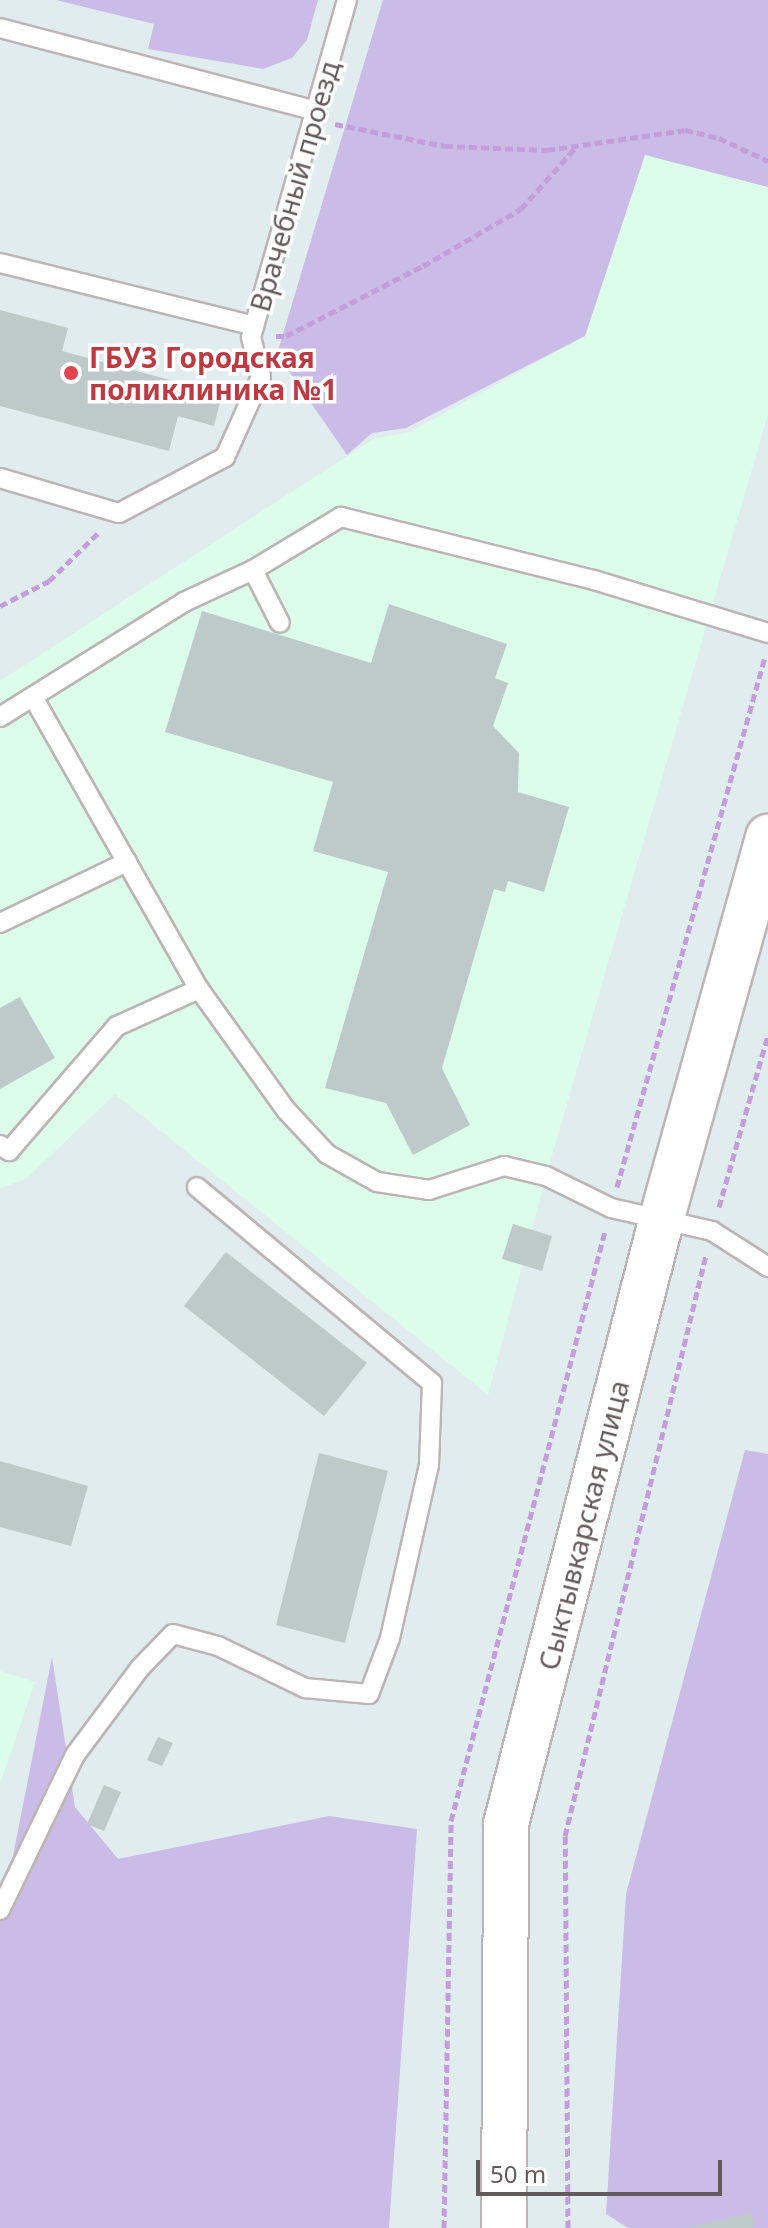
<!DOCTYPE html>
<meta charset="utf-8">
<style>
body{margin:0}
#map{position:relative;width:768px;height:2228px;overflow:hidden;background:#e1ecee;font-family:"Noto Sans",sans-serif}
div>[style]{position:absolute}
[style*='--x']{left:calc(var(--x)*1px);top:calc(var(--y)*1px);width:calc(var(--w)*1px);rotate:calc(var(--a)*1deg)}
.medical>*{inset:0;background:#dcfdea}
.green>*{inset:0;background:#cbbce7}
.building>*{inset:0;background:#bec9c9}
.path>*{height:5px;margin-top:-2.5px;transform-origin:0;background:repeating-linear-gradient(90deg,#c39eda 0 8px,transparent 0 12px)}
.roads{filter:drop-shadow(2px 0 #bdb4b5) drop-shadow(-2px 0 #bdb4b5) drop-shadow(0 2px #bdb4b5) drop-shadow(0 -2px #bdb4b5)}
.service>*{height:18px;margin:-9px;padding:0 9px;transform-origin:9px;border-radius:9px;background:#fff}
.secondary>*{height:44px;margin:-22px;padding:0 22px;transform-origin:22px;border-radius:22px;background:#fff}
.dots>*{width:22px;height:22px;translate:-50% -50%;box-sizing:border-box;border:4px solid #fff;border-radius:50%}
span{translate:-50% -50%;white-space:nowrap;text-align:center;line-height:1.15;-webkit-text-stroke:7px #fff;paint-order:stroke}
.street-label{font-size:28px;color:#635a5b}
.health-label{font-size:28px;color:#be3a42;font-weight:700}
.left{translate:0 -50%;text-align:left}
.scale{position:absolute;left:476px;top:2160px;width:246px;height:36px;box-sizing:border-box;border:4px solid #635a5b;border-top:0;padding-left:10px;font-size:24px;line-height:28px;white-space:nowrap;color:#635a5b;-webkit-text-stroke:6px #fff;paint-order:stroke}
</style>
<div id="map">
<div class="medical">
<i style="clip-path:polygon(645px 155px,768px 187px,768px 414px,546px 1176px,488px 1395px,115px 1094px,26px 1179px,0 1188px,0 681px,375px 438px,408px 433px,585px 336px)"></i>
<i style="clip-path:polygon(0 1671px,35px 1682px,0 1784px)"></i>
</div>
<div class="green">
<i style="clip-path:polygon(56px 0,318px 0,307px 40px,292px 58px,263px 69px,148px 49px,154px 24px)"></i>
<i style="clip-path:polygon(383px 0,768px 0,768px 187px,645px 155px,585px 336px,406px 428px,372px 433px,347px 455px,277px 354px)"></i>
<i style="clip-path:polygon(745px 1450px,768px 1454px,768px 2228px,628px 2228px,606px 2214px,626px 1894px)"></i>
<i style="clip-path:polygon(52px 1657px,75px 1807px,118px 1859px,329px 1816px,417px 1829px,389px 2228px,0 2228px,0 1922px)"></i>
</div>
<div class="building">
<i style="clip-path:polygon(0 310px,68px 328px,62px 351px,222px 394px,214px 426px,178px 416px,169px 451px,0 406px)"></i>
<i style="clip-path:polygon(389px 604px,507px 644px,495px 678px,508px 683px,493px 726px,519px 753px,518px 792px,569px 807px,544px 892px,508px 881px,505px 892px,494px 889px,442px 1068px,470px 1125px,413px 1155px,386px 1103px,325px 1088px,388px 872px,313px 851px,333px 782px,165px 732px,202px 611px,371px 663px)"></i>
<i style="clip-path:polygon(20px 997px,55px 1058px,0 1089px,0 1008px)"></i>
<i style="clip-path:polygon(513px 1224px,552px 1236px,542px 1271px,502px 1259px)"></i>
<i style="clip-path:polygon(226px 1252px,367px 1363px,324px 1416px,184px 1306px)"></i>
<i style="clip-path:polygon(319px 1453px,388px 1471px,345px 1643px,276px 1625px)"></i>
<i style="clip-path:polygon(0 1461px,88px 1486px,71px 1546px,0 1527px)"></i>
<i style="clip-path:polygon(158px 1737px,173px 1743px,162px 1766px,147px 1760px)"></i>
<i style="clip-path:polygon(104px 1785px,121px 1792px,104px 1831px,87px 1824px)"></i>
<i style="clip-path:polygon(751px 2213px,754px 2228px,688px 2228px,688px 2227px)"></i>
</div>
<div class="path">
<i style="--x:335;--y:124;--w:112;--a:11.3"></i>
<i style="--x:445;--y:146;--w:102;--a:2.2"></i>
<i style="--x:547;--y:150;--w:139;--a:-8.2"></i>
<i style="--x:685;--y:130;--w:35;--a:13"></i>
<i style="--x:719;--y:138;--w:54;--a:25.1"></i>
<i style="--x:276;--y:336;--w:10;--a:0"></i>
<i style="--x:286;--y:336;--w:154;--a:-27.1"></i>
<i style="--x:423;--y:266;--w:113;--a:-30.2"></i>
<i style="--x:521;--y:209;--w:84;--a:-48.4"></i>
<i style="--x:0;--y:606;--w:55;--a:-27"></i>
<i style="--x:49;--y:581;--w:69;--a:-44.4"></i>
<i style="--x:617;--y:1187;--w:550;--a:-74.4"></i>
<i style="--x:719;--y:1207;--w:179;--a:-74.1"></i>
<i style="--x:444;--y:2228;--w:407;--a:-89"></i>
<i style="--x:451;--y:1821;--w:610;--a:-75.37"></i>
<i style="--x:568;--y:2228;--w:392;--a:-90.4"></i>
<i style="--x:565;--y:1836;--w:598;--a:-76.36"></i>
</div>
<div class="roads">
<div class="service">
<i style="--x:0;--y:28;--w:327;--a:14.7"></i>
<i style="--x:0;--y:263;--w:262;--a:13.9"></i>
<i style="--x:0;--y:478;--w:124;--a:16.4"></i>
<i style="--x:119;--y:513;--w:120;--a:-27.8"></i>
<i style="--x:225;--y:457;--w:88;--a:-65.8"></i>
<i style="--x:261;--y:377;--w:41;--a:-104"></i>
<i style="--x:251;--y:337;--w:350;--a:-74.1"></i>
<i style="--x:253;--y:570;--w:59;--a:63"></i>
<i style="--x:33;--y:697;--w:336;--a:60.4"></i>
<i style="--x:199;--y:989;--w:149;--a:54.3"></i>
<i style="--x:286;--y:1110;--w:60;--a:47"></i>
<i style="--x:327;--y:1154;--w:57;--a:29.2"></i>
<i style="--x:377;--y:1182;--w:53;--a:8.7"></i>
<i style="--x:429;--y:1190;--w:79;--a:-17.7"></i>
<i style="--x:504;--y:1166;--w:43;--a:13.4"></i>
<i style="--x:546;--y:1176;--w:72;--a:26.2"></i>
<i style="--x:611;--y:1208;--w:104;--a:12.8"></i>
<i style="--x:712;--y:1231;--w:67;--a:32.7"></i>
<i style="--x:0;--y:717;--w:217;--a:-32"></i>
<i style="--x:184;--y:602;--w:76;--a:-24.9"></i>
<i style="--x:253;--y:570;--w:103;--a:-31.1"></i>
<i style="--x:341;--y:517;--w:261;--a:14"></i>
<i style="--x:594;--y:580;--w:182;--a:16.9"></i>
<i style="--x:0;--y:923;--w:141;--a:-25.7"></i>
<i style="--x:0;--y:1145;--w:11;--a:34"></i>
<i style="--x:9;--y:1151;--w:165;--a:-49.2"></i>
<i style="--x:117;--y:1026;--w:90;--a:-24.3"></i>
<i style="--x:0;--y:1910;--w:172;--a:-64.2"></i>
<i style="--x:75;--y:1755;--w:109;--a:-53.2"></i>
<i style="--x:140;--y:1668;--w:47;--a:-45.9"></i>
<i style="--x:173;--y:1634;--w:47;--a:14.9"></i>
<i style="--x:218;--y:1646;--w:97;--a:25.8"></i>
<i style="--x:305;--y:1688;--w:64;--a:5.4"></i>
<i style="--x:369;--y:1694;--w:60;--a:-69.4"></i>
<i style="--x:390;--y:1638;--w:177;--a:-77.3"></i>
<i style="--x:429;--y:1465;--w:82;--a:-87.9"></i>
<i style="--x:432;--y:1383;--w:306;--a:-140.2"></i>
</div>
<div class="secondary">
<i style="--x:504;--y:2228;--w:404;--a:-89.7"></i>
<i style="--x:506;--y:1824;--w:623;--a:-75.58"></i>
<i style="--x:661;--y:1221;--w:399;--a:-74.4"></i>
</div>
</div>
<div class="dots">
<i style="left:71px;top:373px;background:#e0444e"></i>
</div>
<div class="street-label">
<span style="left:294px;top:186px;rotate:-74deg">Врачебный проезд</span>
<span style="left:583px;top:1525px;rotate:-76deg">Сыктывкарская улица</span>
</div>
<div class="health-label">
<span class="left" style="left:89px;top:373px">ГБУЗ Городская<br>поликлиника №1</span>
</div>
<div class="scale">50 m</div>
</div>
